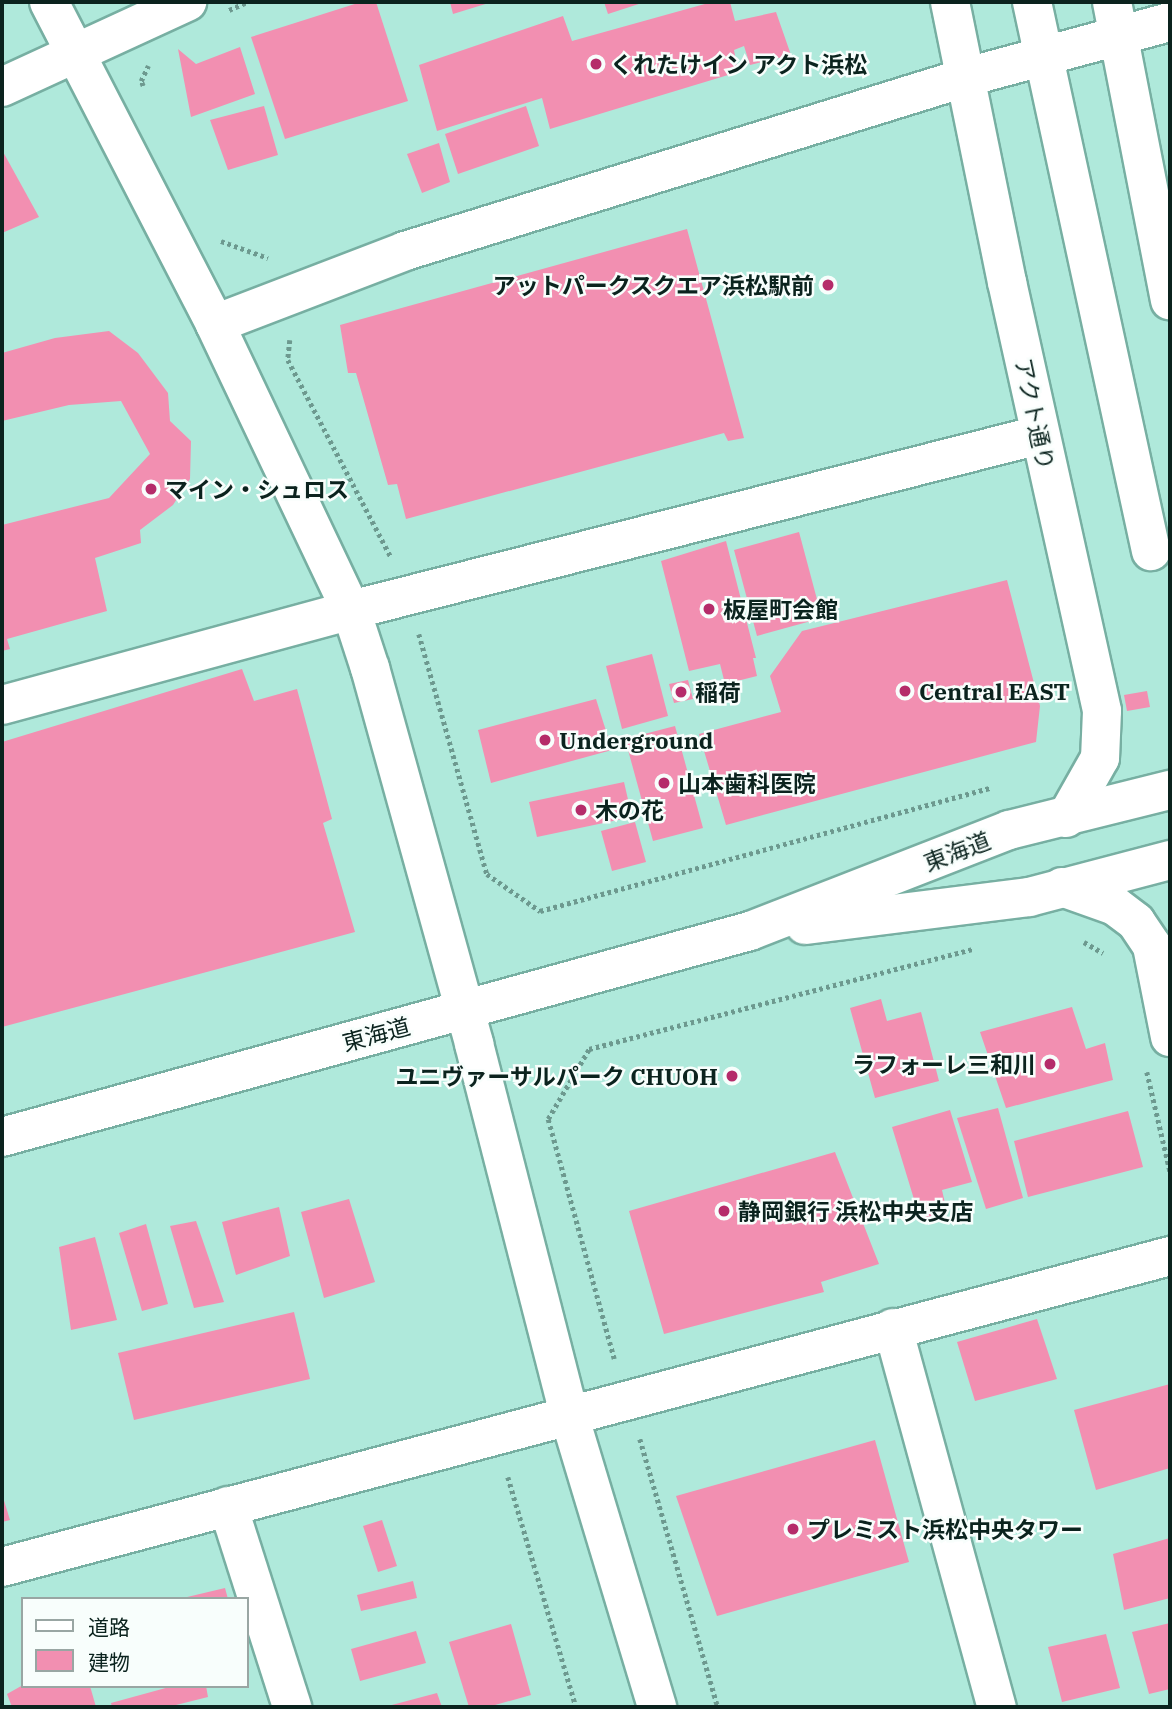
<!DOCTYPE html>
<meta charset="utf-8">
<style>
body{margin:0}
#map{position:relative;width:1172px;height:1709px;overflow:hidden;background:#afe9db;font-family:"IBM Plex Serif","Noto Sans JP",serif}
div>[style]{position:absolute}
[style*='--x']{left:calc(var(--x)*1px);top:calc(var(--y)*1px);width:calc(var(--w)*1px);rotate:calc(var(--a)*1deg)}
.building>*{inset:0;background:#f28fb1}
.path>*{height:4.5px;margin-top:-2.25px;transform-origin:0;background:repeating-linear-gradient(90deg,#6d998f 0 3.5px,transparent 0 7px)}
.roads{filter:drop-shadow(2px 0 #77afa2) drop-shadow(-2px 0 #77afa2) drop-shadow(0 2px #77afa2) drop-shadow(0 -2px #77afa2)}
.minor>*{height:38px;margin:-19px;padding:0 19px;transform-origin:19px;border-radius:19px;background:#fff}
.highway>*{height:38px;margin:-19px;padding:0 19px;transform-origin:19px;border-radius:19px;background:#fff}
.dots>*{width:19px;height:19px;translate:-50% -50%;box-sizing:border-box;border:4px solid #f8fefc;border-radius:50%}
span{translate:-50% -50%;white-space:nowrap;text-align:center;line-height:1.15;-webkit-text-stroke:5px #f8fefc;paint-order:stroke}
.poi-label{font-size:23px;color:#0b231e;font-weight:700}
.left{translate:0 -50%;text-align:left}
.right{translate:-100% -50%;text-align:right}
.street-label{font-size:23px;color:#0b231e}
.frame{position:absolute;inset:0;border:4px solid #0b231e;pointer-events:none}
.legend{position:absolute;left:21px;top:1597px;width:228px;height:91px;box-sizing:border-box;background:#f8fefc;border:2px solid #99a6a3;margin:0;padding:9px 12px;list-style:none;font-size:21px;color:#0b231e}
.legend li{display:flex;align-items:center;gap:14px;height:35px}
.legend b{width:35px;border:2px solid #99a6a3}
</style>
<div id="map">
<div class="building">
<i style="clip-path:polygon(361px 2px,376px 2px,408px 101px,285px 139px,251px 37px)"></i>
<i style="clip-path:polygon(450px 2px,492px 2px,453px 14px)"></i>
<i style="clip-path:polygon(604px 2px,645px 2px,608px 14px)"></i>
<i style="clip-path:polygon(712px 2px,730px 2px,735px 21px,776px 12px,791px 55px,750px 65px,744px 46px,734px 50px,738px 72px,550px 129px,542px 98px,437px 131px,419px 65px,563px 16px,572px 41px)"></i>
<i style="clip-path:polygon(240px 47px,255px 94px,191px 117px,178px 49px,196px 64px)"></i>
<i style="clip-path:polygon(264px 106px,278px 155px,228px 170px,210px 120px)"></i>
<i style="clip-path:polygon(526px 106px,539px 146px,458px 174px,445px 134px)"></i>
<i style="clip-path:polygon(439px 143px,450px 182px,422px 193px,407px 154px)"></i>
<i style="clip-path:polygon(2px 150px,39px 217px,2px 233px)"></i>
<i style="clip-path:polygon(687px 229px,744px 438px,728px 441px,724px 433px,406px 519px,397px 484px,388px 485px,356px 373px,348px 373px,340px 325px)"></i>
<i style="clip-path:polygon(109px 331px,138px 353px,168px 393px,170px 421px,191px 441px,190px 479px,173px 505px,140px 530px,141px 543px,95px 558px,107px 611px,7px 639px,10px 649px,2px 651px,2px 525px,109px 498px,150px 454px,121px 401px,69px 405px,2px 421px,2px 353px,55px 338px)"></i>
<i style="clip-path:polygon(799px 532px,822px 618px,757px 636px,734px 550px)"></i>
<i style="clip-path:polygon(726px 541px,756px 658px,753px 658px,757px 676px,725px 684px,720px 664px,689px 671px,661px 561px)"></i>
<i style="clip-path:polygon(1007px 580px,1040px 706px,1036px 742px,726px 825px,699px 734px,781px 712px,770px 676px,802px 631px)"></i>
<i style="clip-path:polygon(652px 654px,668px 716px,622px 729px,606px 666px)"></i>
<i style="clip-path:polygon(242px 669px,254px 701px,297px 689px,332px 819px,323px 823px,355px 932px,2px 1027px,2px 742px)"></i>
<i style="clip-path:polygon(688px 680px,693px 699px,674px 703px,669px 684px)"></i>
<i style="clip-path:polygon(1147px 691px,1150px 707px,1127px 711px,1124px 695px)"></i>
<i style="clip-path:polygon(596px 699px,612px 750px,491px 783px,478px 730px)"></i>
<i style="clip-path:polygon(675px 726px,703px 828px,653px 841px,625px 739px)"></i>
<i style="clip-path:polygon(624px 782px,632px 817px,537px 837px,529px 802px)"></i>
<i style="clip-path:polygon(635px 822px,646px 862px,612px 871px,601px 831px)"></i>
<i style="clip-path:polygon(881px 999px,887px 1021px,921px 1012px,939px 1081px,875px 1098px,850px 1008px)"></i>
<i style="clip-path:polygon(1072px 1007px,1086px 1049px,1105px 1043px,1113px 1080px,1006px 1108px,980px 1032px)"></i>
<i style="clip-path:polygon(998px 1108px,1023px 1198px,986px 1209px,957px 1118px)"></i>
<i style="clip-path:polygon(950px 1110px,972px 1182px,942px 1190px,947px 1212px,920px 1219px,892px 1127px)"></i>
<i style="clip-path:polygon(1128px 1111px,1143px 1167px,1028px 1197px,1014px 1141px)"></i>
<i style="clip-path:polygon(835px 1152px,879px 1264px,821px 1282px,824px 1292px,664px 1334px,629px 1211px)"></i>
<i style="clip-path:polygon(349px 1199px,375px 1282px,324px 1298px,301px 1212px)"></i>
<i style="clip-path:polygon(279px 1207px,290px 1256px,236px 1275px,222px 1222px)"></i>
<i style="clip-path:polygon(196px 1221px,224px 1302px,194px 1308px,170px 1226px)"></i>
<i style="clip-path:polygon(146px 1224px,168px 1304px,142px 1311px,119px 1233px)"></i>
<i style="clip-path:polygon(95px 1237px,117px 1320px,71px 1330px,59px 1247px)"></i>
<i style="clip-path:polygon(294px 1312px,310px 1379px,134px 1420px,118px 1353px)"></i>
<i style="clip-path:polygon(1037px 1319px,1057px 1379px,975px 1401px,957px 1342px)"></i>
<i style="clip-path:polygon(1170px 1384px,1170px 1468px,1096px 1490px,1074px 1410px)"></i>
<i style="clip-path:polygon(875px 1440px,909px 1562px,717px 1616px,676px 1496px)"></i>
<i style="clip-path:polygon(2px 1494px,10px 1520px,2px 1522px)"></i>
<i style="clip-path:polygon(382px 1520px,397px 1566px,378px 1572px,363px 1526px)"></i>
<i style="clip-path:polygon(1170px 1538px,1170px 1598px,1124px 1610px,1113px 1554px)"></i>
<i style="clip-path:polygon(413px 1581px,417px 1598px,361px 1611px,357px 1595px)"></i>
<i style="clip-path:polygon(225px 1588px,228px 1599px,183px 1599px,183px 1598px)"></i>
<i style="clip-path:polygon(1170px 1623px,1170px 1689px,1149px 1694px,1132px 1632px)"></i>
<i style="clip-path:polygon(511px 1624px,531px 1695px,488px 1707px,469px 1707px,449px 1642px)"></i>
<i style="clip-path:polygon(416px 1631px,426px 1663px,360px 1681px,351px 1649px)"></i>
<i style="clip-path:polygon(1106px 1634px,1120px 1688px,1062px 1702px,1048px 1647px)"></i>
<i style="clip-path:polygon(23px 1685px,90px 1686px,96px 1707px,12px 1707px,7px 1694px)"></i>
<i style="clip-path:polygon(173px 1686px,206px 1686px,208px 1697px,168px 1707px,112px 1707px,111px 1703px)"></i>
<i style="clip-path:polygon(437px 1693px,442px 1707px,389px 1707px,388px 1706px)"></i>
</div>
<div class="path">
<i style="--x:229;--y:10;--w:20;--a:-24"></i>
<i style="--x:143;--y:86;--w:5;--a:-112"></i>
<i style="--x:141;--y:81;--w:17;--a:-65"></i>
<i style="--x:221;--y:241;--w:50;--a:19.9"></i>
<i style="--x:290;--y:340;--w:20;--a:96"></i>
<i style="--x:288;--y:360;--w:222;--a:62.4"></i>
<i style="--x:419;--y:634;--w:249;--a:74.2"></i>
<i style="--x:487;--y:874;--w:65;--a:34.9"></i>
<i style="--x:540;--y:911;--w:467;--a:-15.3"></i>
<i style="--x:1084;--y:942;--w:22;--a:30"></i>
<i style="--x:1147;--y:1072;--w:102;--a:76.9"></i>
<i style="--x:614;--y:1359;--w:249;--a:-105.4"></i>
<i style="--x:548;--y:1119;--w:81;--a:-59.6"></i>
<i style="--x:589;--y:1049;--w:397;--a:-14.6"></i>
<i style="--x:640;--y:1439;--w:279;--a:73.8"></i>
<i style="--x:508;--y:1477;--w:240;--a:73.5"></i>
</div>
<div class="roads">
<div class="minor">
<i style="--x:49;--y:2;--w:362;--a:62.7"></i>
<i style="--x:215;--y:324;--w:317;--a:64.6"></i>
<i style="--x:351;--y:610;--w:61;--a:71.9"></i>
<i style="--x:370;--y:668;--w:390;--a:74.5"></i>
<i style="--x:474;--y:1044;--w:383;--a:75.6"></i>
<i style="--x:569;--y:1415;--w:305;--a:73.2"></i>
<i style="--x:950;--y:2;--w:286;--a:78.5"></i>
<i style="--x:1007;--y:282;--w:439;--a:77.5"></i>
<i style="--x:1102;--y:711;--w:47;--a:92.4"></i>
<i style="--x:1100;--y:758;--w:69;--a:119.5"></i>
<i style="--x:1032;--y:2;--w:562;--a:77.77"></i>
<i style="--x:1112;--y:2;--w:304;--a:79"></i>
<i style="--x:2;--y:87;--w:204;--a:-24.7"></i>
<i style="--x:215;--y:324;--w:204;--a:-21"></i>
<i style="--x:405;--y:251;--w:588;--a:-17.2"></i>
<i style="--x:967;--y:77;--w:210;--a:-15.2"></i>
<i style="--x:2;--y:705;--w:362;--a:-15.2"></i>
<i style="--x:351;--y:610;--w:710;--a:-14.27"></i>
<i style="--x:1062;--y:887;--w:56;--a:19.7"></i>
<i style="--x:1115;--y:906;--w:26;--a:37"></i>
<i style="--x:1136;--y:922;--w:29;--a:56"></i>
<i style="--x:1152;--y:946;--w:93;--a:78.8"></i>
<i style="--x:893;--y:1328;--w:393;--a:74.7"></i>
<i style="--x:228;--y:1506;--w:211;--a:72.3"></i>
<i style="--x:2;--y:1567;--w:1209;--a:-14.91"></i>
</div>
<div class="highway">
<i style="--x:805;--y:925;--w:226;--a:-7.1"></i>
<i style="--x:1029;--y:897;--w:146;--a:-14.7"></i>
<i style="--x:2;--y:1137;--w:776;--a:-15.4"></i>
<i style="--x:750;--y:931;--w:278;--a:-21.3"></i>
<i style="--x:1009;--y:830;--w:166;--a:-14"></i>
</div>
</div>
<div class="dots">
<i style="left:596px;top:64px;background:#b52c6a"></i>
<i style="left:828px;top:285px;background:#b52c6a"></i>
<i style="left:151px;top:489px;background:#b52c6a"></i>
<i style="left:709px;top:609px;background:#b52c6a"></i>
<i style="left:905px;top:691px;background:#b52c6a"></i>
<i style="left:681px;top:692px;background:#b52c6a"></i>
<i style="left:545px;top:740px;background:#b52c6a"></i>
<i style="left:664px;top:783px;background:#b52c6a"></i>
<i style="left:581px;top:810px;background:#b52c6a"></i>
<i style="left:1050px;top:1064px;background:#b52c6a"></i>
<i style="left:732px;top:1076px;background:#b52c6a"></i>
<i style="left:724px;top:1211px;background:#b52c6a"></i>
<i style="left:793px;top:1529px;background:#b52c6a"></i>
</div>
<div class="poi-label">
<span class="left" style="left:610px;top:64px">くれたけイン アクト浜松</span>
<span class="right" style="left:814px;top:285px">アットパークスクエア浜松駅前</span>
<span class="left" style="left:165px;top:489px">マイン・シュロス</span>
<span class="left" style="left:723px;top:609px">板屋町会館</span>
<span class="left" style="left:919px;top:691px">Central EAST</span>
<span class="left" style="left:695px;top:692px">稲荷</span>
<span class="left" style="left:559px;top:740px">Underground</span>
<span class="left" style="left:678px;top:783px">山本歯科医院</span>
<span class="left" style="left:595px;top:810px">木の花</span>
<span class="right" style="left:1036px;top:1064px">ラフォーレ三和川</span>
<span class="right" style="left:718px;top:1076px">ユニヴァーサルパーク CHUOH</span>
<span class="left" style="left:738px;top:1211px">静岡銀行 浜松中央支店</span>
<span class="left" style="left:807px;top:1529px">プレミスト浜松中央タワー</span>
</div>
<div class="street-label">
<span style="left:1035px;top:414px;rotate:78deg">アクト通り</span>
<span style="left:957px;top:851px;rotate:-21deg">東海道</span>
<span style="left:376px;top:1034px;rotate:-15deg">東海道</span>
</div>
<div class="frame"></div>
<ul class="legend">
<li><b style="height:9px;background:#fff"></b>道路</li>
<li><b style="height:19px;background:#f28fb1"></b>建物</li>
</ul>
</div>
